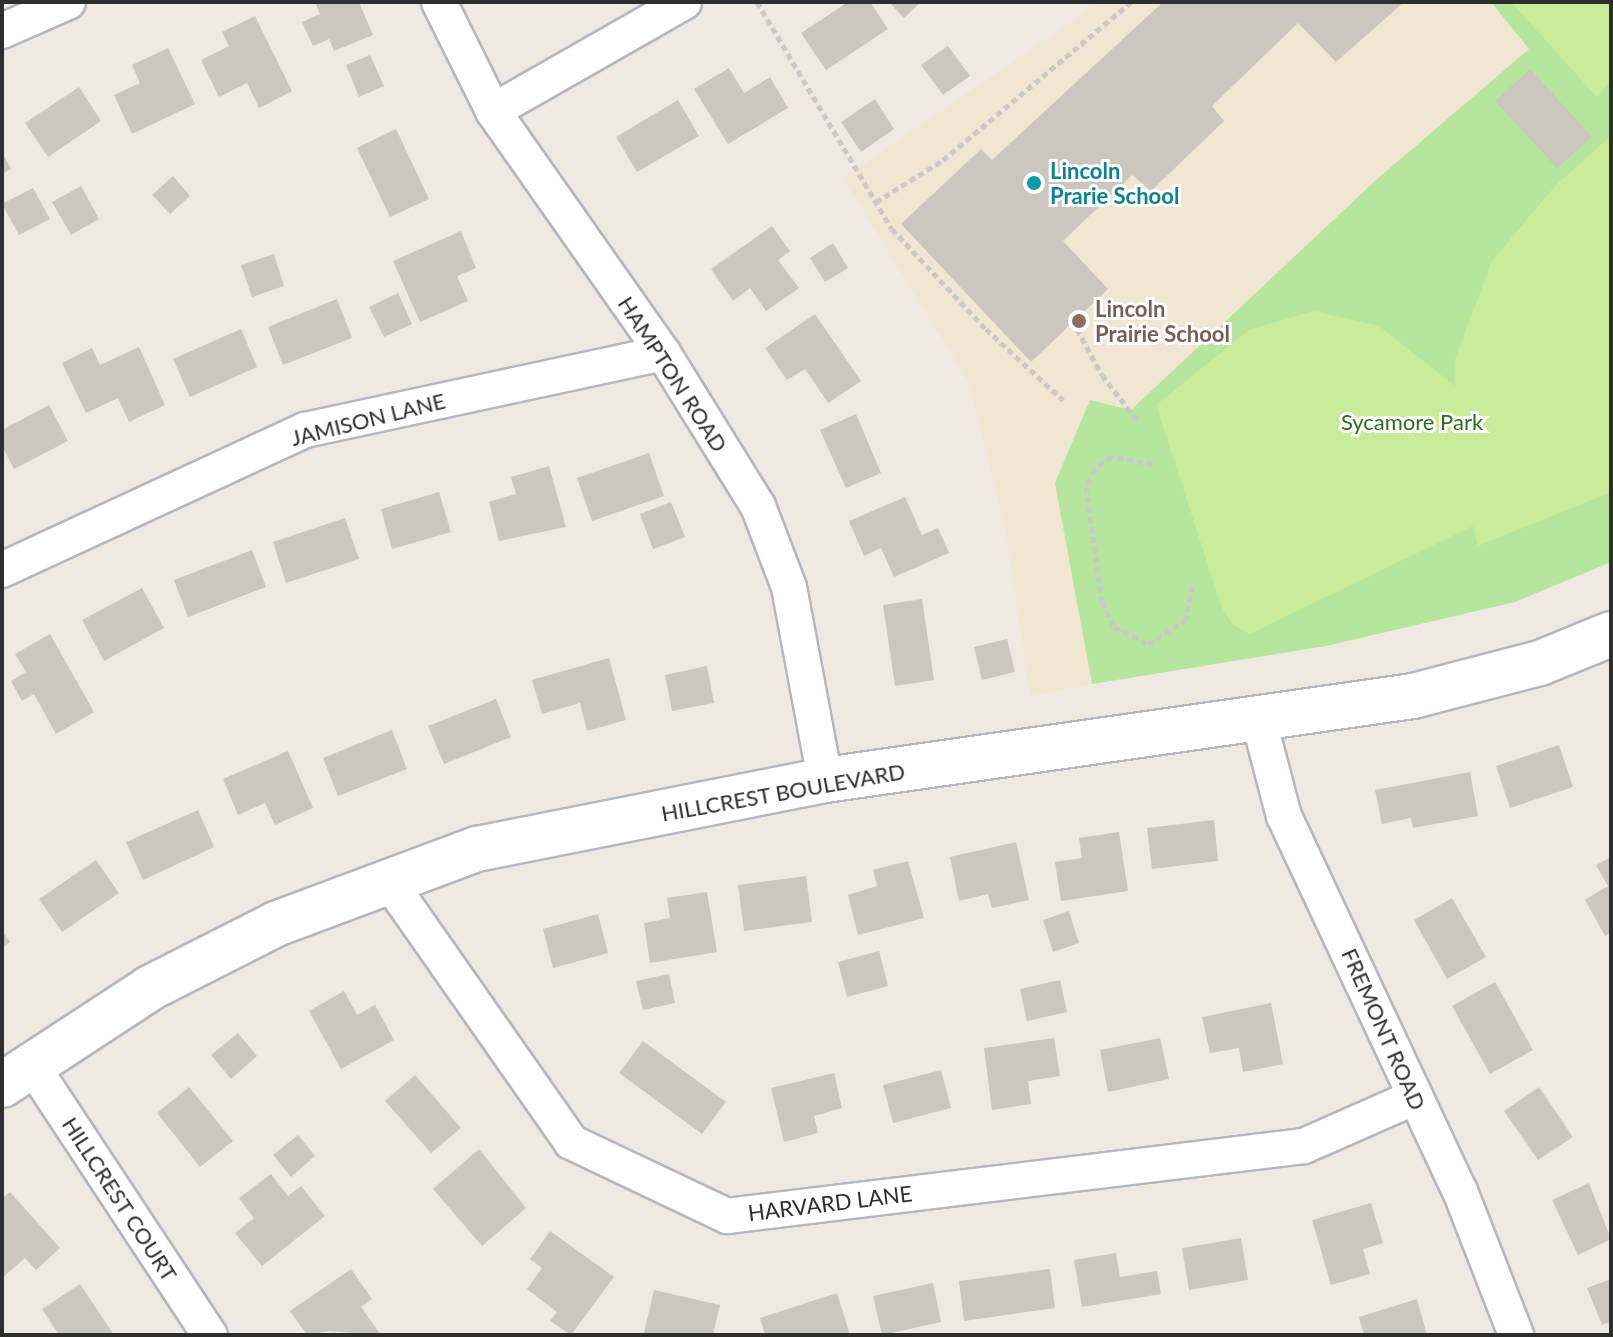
<!DOCTYPE html>
<style>
body{margin:0}
#map{position:relative;width:1613px;height:1337px;overflow:hidden;background:#efe9e1;font-family:Lato,sans-serif}
div>[style]{position:absolute}
[style*='--x']{left:calc(var(--x)*1px);top:calc(var(--y)*1px);width:calc(var(--w)*1px);rotate:calc(var(--a)*1deg)}
.education>*{inset:0;background:#f0e6d1}
.green>*{inset:0;background:#b6e59e}
.pitch>*{inset:0;background:#c9ec9a}
.building>*{inset:0;background:#cbc7bf}
.path>*{height:5px;margin-top:-2.5px;transform-origin:0;background:repeating-linear-gradient(90deg,#c9c9c9 0 6px,transparent 0 10px)}
.roads{filter:drop-shadow(2px 0 #b4b7c1) drop-shadow(-2px 0 #b4b7c1) drop-shadow(0 2px #b4b7c1) drop-shadow(0 -2px #b4b7c1)}
.street>*{height:34px;margin:-17px;padding:0 17px;transform-origin:17px;border-radius:17px;background:#fff}
.secondary>*{height:44px;margin:-22px;padding:0 22px;transform-origin:22px;border-radius:22px;background:#fff}
.dots>*{width:22px;height:22px;translate:-50% -50%;box-sizing:border-box;border:4px solid #fff;border-radius:50%}
span{translate:-50% -50%;white-space:nowrap;text-align:center;line-height:1.15;-webkit-text-stroke:6px #fff;paint-order:stroke}
.culture-label{font-size:22px;color:#0d838f;font-weight:700}
.left{translate:0 -50%;text-align:left}
.education-label{font-size:22px;color:#785e54;font-weight:700}
.street-label{font-size:22px;color:#2e2e2e}
.park-label{font-size:22px;color:#2c6e1b}
.frame{position:absolute;inset:0;border:4px solid #2e2e2e;pointer-events:none}
</style>
<div id="map">
<div class="education">
<i style="clip-path:polygon(1100px 2px,1491px 2px,1529px 48px,1398px 162px,1055px 483px,1092px 684px,1030px 696px,1007px 539px,968px 381px,843px 178px)"></i>
</div>
<div class="green">
<i style="clip-path:polygon(1491px 2px,1611px 2px,1611px 562px,1515px 602px,1326px 646px,1092px 684px,1055px 483px,1090px 400px,1131px 410px,1375px 181px,1529px 49px)"></i>
</div>
<div class="pitch">
<i style="clip-path:polygon(1511px 2px,1611px 2px,1611px 80px,1597px 97px)"></i>
<i style="clip-path:polygon(1611px 136px,1611px 492px,1478px 546px,1473px 526px,1249px 634px,1232px 624px,1222px 608px,1156px 405px,1249px 330px,1314px 311px,1379px 326px,1455px 386px,1454px 362px,1492px 261px,1556px 185px)"></i>
</div>
<div class="building">
<i style="clip-path:polygon(315px 2px,359px 2px,373px 35px,334px 51px,329px 39px,313px 46px,302px 22px,320px 14px)"></i>
<i style="clip-path:polygon(848px 2px,870px 2px,888px 29px,826px 70px,801px 33px)"></i>
<i style="clip-path:polygon(889px 2px,921px 2px,904px 18px)"></i>
<i style="clip-path:polygon(1163px 2px,1404px 2px,1336px 62px,1298px 23px,1212px 106px,1224px 121px,1151px 191px,1132px 175px,1063px 241px,1108px 289px,1031px 362px,901px 224px,981px 149px,992px 160px)"></i>
<i style="clip-path:polygon(255px 16px,292px 91px,259px 108px,247px 83px,219px 97px,201px 60px,229px 46px,222px 32px)"></i>
<i style="clip-path:polygon(948px 46px,970px 76px,943px 95px,921px 65px)"></i>
<i style="clip-path:polygon(168px 48px,195px 104px,132px 134px,114px 95px,140px 83px,132px 65px)"></i>
<i style="clip-path:polygon(370px 55px,384px 86px,359px 97px,346px 65px)"></i>
<i style="clip-path:polygon(729px 68px,744px 93px,770px 77px,788px 108px,728px 144px,694px 89px)"></i>
<i style="clip-path:polygon(1530px 69px,1592px 137px,1557px 168px,1495px 101px)"></i>
<i style="clip-path:polygon(79px 87px,101px 121px,48px 157px,25px 123px)"></i>
<i style="clip-path:polygon(875px 99px,894px 129px,861px 152px,841px 122px)"></i>
<i style="clip-path:polygon(678px 100px,699px 136px,637px 172px,616px 137px)"></i>
<i style="clip-path:polygon(396px 129px,429px 199px,390px 217px,357px 148px)"></i>
<i style="clip-path:polygon(2px 152px,11px 169px,2px 174px)"></i>
<i style="clip-path:polygon(173px 176px,190px 196px,170px 214px,152px 195px)"></i>
<i style="clip-path:polygon(81px 186px,99px 219px,71px 235px,52px 202px)"></i>
<i style="clip-path:polygon(33px 188px,50px 219px,19px 235px,2px 204px)"></i>
<i style="clip-path:polygon(772px 226px,790px 251px,778px 260px,799px 288px,766px 311px,750px 288px,733px 301px,711px 269px)"></i>
<i style="clip-path:polygon(461px 231px,476px 268px,457px 276px,468px 301px,420px 322px,393px 261px)"></i>
<i style="clip-path:polygon(833px 243px,848px 268px,825px 282px,810px 258px)"></i>
<i style="clip-path:polygon(274px 254px,284px 286px,252px 297px,241px 265px)"></i>
<i style="clip-path:polygon(398px 293px,412px 324px,384px 337px,369px 307px)"></i>
<i style="clip-path:polygon(337px 299px,352px 338px,283px 365px,268px 327px)"></i>
<i style="clip-path:polygon(815px 314px,861px 381px,828px 403px,805px 369px,787px 380px,765px 348px)"></i>
<i style="clip-path:polygon(241px 329px,257px 367px,190px 397px,173px 359px)"></i>
<i style="clip-path:polygon(139px 347px,165px 405px,129px 422px,118px 398px,86px 413px,62px 363px,92px 348px,100px 365px)"></i>
<i style="clip-path:polygon(49px 405px,68px 441px,14px 469px,2px 446px,2px 430px)"></i>
<i style="clip-path:polygon(856px 414px,881px 473px,846px 488px,820px 430px)"></i>
<i style="clip-path:polygon(649px 453px,664px 496px,592px 521px,577px 478px)"></i>
<i style="clip-path:polygon(549px 466px,566px 527px,499px 541px,489px 502px,516px 494px,511px 477px)"></i>
<i style="clip-path:polygon(439px 492px,451px 532px,392px 549px,381px 509px)"></i>
<i style="clip-path:polygon(905px 497px,922px 535px,938px 528px,949px 553px,894px 577px,881px 548px,864px 556px,849px 521px)"></i>
<i style="clip-path:polygon(671px 502px,685px 537px,653px 549px,640px 514px)"></i>
<i style="clip-path:polygon(345px 518px,359px 559px,286px 583px,273px 542px)"></i>
<i style="clip-path:polygon(252px 550px,266px 587px,188px 617px,174px 580px)"></i>
<i style="clip-path:polygon(142px 588px,164px 628px,104px 661px,82px 620px)"></i>
<i style="clip-path:polygon(922px 599px,934px 680px,895px 686px,883px 605px)"></i>
<i style="clip-path:polygon(50px 634px,94px 712px,56px 734px,34px 694px,22px 701px,11px 681px,26px 672px,15px 654px)"></i>
<i style="clip-path:polygon(1007px 639px,1015px 672px,982px 680px,974px 647px)"></i>
<i style="clip-path:polygon(609px 658px,626px 720px,587px 731px,580px 703px,542px 714px,532px 680px)"></i>
<i style="clip-path:polygon(707px 666px,714px 703px,672px 711px,665px 675px)"></i>
<i style="clip-path:polygon(496px 699px,511px 737px,444px 764px,428px 726px)"></i>
<i style="clip-path:polygon(392px 730px,407px 769px,338px 796px,323px 758px)"></i>
<i style="clip-path:polygon(1559px 745px,1573px 787px,1510px 808px,1496px 766px)"></i>
<i style="clip-path:polygon(288px 751px,313px 808px,275px 825px,265px 803px,238px 815px,223px 779px)"></i>
<i style="clip-path:polygon(1470px 772px,1478px 816px,1413px 828px,1411px 818px,1382px 824px,1375px 790px)"></i>
<i style="clip-path:polygon(198px 810px,214px 847px,143px 880px,126px 842px)"></i>
<i style="clip-path:polygon(1214px 820px,1218px 861px,1152px 869px,1147px 828px)"></i>
<i style="clip-path:polygon(1119px 832px,1128px 891px,1061px 901px,1055px 862px,1082px 858px,1079px 838px)"></i>
<i style="clip-path:polygon(1016px 842px,1029px 900px,992px 908px,988px 894px,959px 901px,950px 857px)"></i>
<i style="clip-path:polygon(1611px 857px,1611px 932px,1605px 936px,1585px 900px,1608px 886px,1596px 865px)"></i>
<i style="clip-path:polygon(96px 860px,119px 893px,62px 932px,39px 899px)"></i>
<i style="clip-path:polygon(908px 861px,924px 918px,858px 935px,848px 895px,877px 886px,873px 870px)"></i>
<i style="clip-path:polygon(806px 876px,812px 922px,744px 931px,738px 885px)"></i>
<i style="clip-path:polygon(707px 892px,717px 952px,650px 963px,644px 923px,670px 918px,667px 898px)"></i>
<i style="clip-path:polygon(1452px 898px,1486px 957px,1447px 979px,1414px 920px)"></i>
<i style="clip-path:polygon(1069px 911px,1079px 943px,1053px 952px,1043px 920px)"></i>
<i style="clip-path:polygon(598px 914px,608px 953px,553px 968px,543px 929px)"></i>
<i style="clip-path:polygon(2px 931px,10px 942px,2px 948px)"></i>
<i style="clip-path:polygon(879px 951px,888px 986px,847px 997px,838px 962px)"></i>
<i style="clip-path:polygon(669px 974px,675px 1003px,643px 1010px,636px 981px)"></i>
<i style="clip-path:polygon(1060px 980px,1067px 1012px,1027px 1021px,1020px 989px)"></i>
<i style="clip-path:polygon(1495px 982px,1533px 1050px,1490px 1074px,1452px 1006px)"></i>
<i style="clip-path:polygon(344px 991px,357px 1015px,375px 1005px,394px 1040px,341px 1069px,309px 1011px)"></i>
<i style="clip-path:polygon(1271px 1003px,1283px 1064px,1243px 1072px,1239px 1048px,1210px 1053px,1202px 1017px)"></i>
<i style="clip-path:polygon(238px 1033px,257px 1056px,231px 1079px,211px 1055px)"></i>
<i style="clip-path:polygon(1054px 1038px,1060px 1076px,1028px 1081px,1031px 1104px,992px 1110px,984px 1048px)"></i>
<i style="clip-path:polygon(1160px 1038px,1169px 1079px,1108px 1092px,1100px 1050px)"></i>
<i style="clip-path:polygon(643px 1041px,726px 1102px,702px 1134px,619px 1073px)"></i>
<i style="clip-path:polygon(941px 1070px,951px 1108px,893px 1123px,883px 1085px)"></i>
<i style="clip-path:polygon(834px 1073px,842px 1108px,814px 1116px,818px 1133px,784px 1142px,771px 1088px)"></i>
<i style="clip-path:polygon(415px 1075px,461px 1128px,431px 1153px,385px 1101px)"></i>
<i style="clip-path:polygon(189px 1087px,233px 1141px,200px 1167px,157px 1113px)"></i>
<i style="clip-path:polygon(1539px 1087px,1573px 1137px,1538px 1160px,1504px 1111px)"></i>
<i style="clip-path:polygon(298px 1135px,315px 1156px,291px 1177px,273px 1155px)"></i>
<i style="clip-path:polygon(479px 1149px,526px 1208px,482px 1246px,433px 1189px)"></i>
<i style="clip-path:polygon(271px 1174px,288px 1196px,301px 1186px,325px 1216px,262px 1266px,235px 1233px,254px 1218px,239px 1198px)"></i>
<i style="clip-path:polygon(1589px 1183px,1611px 1239px,1578px 1255px,1552px 1200px)"></i>
<i style="clip-path:polygon(10px 1192px,60px 1248px,36px 1270px,25px 1258px,2px 1278px,2px 1198px)"></i>
<i style="clip-path:polygon(1371px 1203px,1383px 1243px,1363px 1249px,1370px 1274px,1331px 1285px,1312px 1220px)"></i>
<i style="clip-path:polygon(550px 1231px,614px 1277px,571px 1335px,550px 1321px,557px 1312px,527px 1289px,542px 1268px,530px 1259px)"></i>
<i style="clip-path:polygon(1241px 1238px,1248px 1280px,1189px 1290px,1182px 1248px)"></i>
<i style="clip-path:polygon(1116px 1253px,1120px 1277px,1157px 1271px,1161px 1294px,1082px 1307px,1074px 1260px)"></i>
<i style="clip-path:polygon(351px 1269px,372px 1299px,361px 1307px,381px 1335px,329px 1331px,307px 1335px,290px 1311px)"></i>
<i style="clip-path:polygon(1050px 1269px,1055px 1308px,964px 1321px,959px 1281px)"></i>
<i style="clip-path:polygon(1611px 1279px,1611px 1322px,1602px 1325px,1587px 1288px)"></i>
<i style="clip-path:polygon(933px 1283px,941px 1322px,882px 1335px,873px 1296px)"></i>
<i style="clip-path:polygon(80px 1284px,114px 1335px,59px 1335px,42px 1309px)"></i>
<i style="clip-path:polygon(654px 1290px,720px 1305px,713px 1335px,644px 1333px)"></i>
<i style="clip-path:polygon(837px 1293px,850px 1335px,765px 1335px,760px 1318px)"></i>
<i style="clip-path:polygon(1417px 1299px,1427px 1335px,1364px 1335px,1359px 1317px)"></i>
</div>
<div class="path">
<i style="--x:757;--y:2;--w:264;--a:59.3"></i>
<i style="--x:892;--y:229;--w:137;--a:46.8"></i>
<i style="--x:986;--y:329;--w:105;--a:42.7"></i>
<i style="--x:876;--y:202;--w:79;--a:-32.1"></i>
<i style="--x:943;--y:160;--w:246;--a:-40"></i>
<i style="--x:1077;--y:329;--w:52;--a:61.5"></i>
<i style="--x:1102;--y:375;--w:57;--a:52.1"></i>
<i style="--x:1153;--y:464;--w:43;--a:-169.2"></i>
<i style="--x:1111;--y:456;--w:21;--a:141"></i>
<i style="--x:1095;--y:469;--w:20;--a:117"></i>
<i style="--x:1086;--y:487;--w:116;--a:82.1"></i>
<i style="--x:1102;--y:602;--w:28;--a:64"></i>
<i style="--x:1114;--y:627;--w:38;--a:27"></i>
<i style="--x:1148;--y:644;--w:44;--a:-31.9"></i>
<i style="--x:1185;--y:621;--w:35;--a:-78"></i>
</div>
<div class="roads">
<div class="street">
<i style="--x:439;--y:2;--w:122;--a:63.6"></i>
<i style="--x:493;--y:111;--w:296;--a:54.9"></i>
<i style="--x:663;--y:353;--w:180;--a:58.2"></i>
<i style="--x:758;--y:506;--w:87;--a:69.1"></i>
<i style="--x:789;--y:587;--w:196;--a:79.4"></i>
<i style="--x:2;--y:31;--w:72;--a:-23.7"></i>
<i style="--x:493;--y:111;--w:220;--a:-29.7"></i>
<i style="--x:2;--y:570;--w:334;--a:-24.8"></i>
<i style="--x:305;--y:430;--w:366;--a:-12.1"></i>
<i style="--x:1259;--y:721;--w:98;--a:75.3"></i>
<i style="--x:1284;--y:816;--w:414;--a:64.9"></i>
<i style="--x:1460;--y:1191;--w:155;--a:68.7"></i>
<i style="--x:387;--y:879;--w:321;--a:55"></i>
<i style="--x:571;--y:1142;--w:173;--a:25.4"></i>
<i style="--x:727;--y:1216;--w:581;--a:-6.92"></i>
<i style="--x:1304;--y:1146;--w:119;--a:-23.8"></i>
<i style="--x:31;--y:1064;--w:325;--a:56.6"></i>
</div>
<div class="secondary">
<i style="--x:2;--y:1085;--w:177;--a:-33.2"></i>
<i style="--x:150;--y:988;--w:141;--a:-26.9"></i>
<i style="--x:276;--y:924;--w:215;--a:-20.5"></i>
<i style="--x:477;--y:849;--w:355;--a:-11.2"></i>
<i style="--x:825;--y:780;--w:594;--a:-8.13"></i>
<i style="--x:1413;--y:696;--w:131;--a:-14.6"></i>
<i style="--x:1540;--y:663;--w:77;--a:-22.2"></i>
</div>
</div>
<div class="dots">
<i style="left:1034px;top:183px;background:#0f9aa8"></i>
<i style="left:1079px;top:321px;background:#8d6e63"></i>
</div>
<div class="culture-label">
<span class="left" style="left:1050px;top:183px">Lincoln<br>Prarie School</span>
</div>
<div class="education-label">
<span class="left" style="left:1095px;top:321px">Lincoln<br>Prairie School</span>
</div>
<div class="street-label">
<span style="left:673px;top:374px;rotate:57deg">HAMPTON ROAD</span>
<span style="left:368px;top:419px;rotate:-14deg">JAMISON LANE</span>
<span style="left:783px;top:792px;rotate:-10deg">HILLCREST BOULEVARD</span>
<span style="left:1384px;top:1029px;rotate:66deg">FREMONT ROAD</span>
<span style="left:120px;top:1199px;rotate:57deg">HILLCREST COURT</span>
<span style="left:830px;top:1203px;rotate:-7deg">HARVARD LANE</span>
</div>
<div class="park-label">
<span style="left:1412px;top:422px">Sycamore Park</span>
</div>
<div class="frame"></div>
</div>
